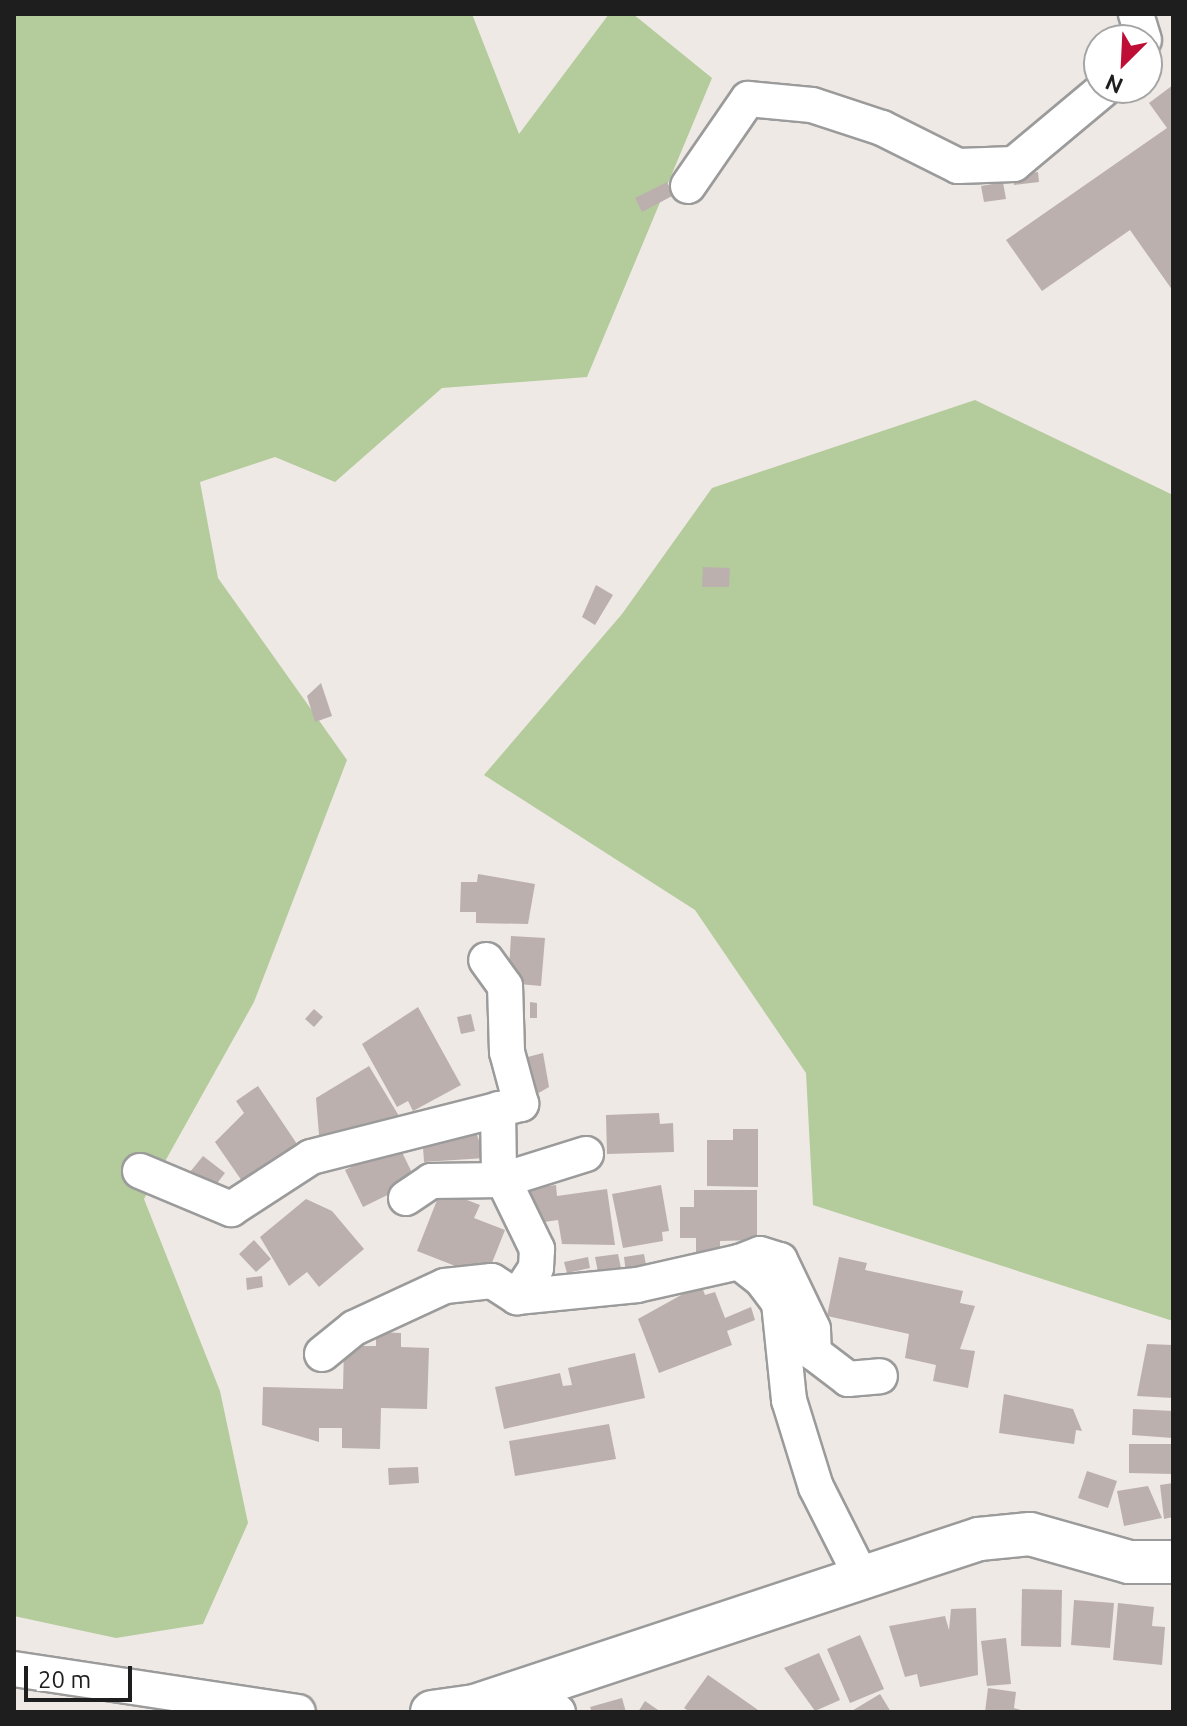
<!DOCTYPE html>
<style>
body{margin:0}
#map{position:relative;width:1187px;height:1726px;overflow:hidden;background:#eee9e4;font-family:Ubuntu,sans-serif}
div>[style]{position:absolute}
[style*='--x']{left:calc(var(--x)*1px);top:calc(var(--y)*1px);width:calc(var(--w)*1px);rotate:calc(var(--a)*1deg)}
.forest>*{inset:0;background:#b4cb9c}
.building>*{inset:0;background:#bbb0ae}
.roads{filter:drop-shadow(2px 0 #9b9b9b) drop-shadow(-2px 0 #9b9b9b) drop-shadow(0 2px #9b9b9b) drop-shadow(0 -2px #9b9b9b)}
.minor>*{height:34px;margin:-17px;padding:0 17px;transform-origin:17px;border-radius:17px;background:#fff}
.tertiary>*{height:42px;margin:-21px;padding:0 21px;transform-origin:21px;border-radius:21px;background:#fff}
span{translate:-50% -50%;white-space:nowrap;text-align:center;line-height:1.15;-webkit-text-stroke:6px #fff;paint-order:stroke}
.frame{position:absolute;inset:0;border:16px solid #1e1e1e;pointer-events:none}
.north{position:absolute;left:1083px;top:24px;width:80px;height:80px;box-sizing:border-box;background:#fff;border:2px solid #a5a5a5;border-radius:50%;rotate:204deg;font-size:22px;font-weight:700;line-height:32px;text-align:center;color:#1e1e1e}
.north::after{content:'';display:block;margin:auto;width:28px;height:36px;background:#be0e35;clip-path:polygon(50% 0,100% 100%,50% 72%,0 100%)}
.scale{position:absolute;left:24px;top:1666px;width:108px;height:36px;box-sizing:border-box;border:4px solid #1e1e1e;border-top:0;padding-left:10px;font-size:24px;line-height:28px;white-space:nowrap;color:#1e1e1e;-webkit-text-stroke:6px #fff;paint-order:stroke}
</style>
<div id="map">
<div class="forest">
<i style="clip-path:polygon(14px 14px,472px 14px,519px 134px,609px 14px,633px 14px,712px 78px,587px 377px,442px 388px,335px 482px,275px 457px,200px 482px,218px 578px,347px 760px,254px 1002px,144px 1199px,220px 1391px,248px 1523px,203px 1624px,116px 1638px,14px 1616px)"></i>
<i style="clip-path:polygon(975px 400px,1173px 495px,1173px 1321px,813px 1205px,806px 1073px,695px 910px,484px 775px,622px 614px,712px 488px)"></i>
</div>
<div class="building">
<i style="clip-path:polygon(1173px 85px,1173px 291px,1130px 230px,1042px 291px,1006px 240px,1167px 128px,1149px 103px)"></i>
<i style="clip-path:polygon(1038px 172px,1039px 182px,1014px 185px,1012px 175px)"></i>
<i style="clip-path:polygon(667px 182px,674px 195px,642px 212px,635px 198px)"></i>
<i style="clip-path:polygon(1003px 182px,1006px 199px,984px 202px,981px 186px)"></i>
<i style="clip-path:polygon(703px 567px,730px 568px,729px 587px,702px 587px)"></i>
<i style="clip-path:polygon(596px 585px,613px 595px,595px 625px,582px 617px)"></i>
<i style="clip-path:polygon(321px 683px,332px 716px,315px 722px,307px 696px)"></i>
<i style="clip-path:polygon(478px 874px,535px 884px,528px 924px,476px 923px,476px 912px,460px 912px,461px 882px,477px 882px)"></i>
<i style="clip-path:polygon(511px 936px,545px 938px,541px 986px,508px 983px)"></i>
<i style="clip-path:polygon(530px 1002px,537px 1003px,537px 1018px,530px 1018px)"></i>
<i style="clip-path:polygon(418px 1007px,461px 1085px,413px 1111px,408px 1101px,397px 1107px,362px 1044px)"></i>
<i style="clip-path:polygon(314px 1009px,323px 1017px,314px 1027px,305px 1019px)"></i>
<i style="clip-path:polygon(471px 1014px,475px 1031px,461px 1034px,457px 1017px)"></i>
<i style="clip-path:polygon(543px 1053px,549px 1087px,530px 1098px,520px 1059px)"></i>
<i style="clip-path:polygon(369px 1066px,399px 1116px,361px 1139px,320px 1147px,316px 1098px)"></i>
<i style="clip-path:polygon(258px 1086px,297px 1144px,242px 1181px,215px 1142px,244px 1113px,236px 1101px)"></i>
<i style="clip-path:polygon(659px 1113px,660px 1124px,673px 1123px,674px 1152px,607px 1154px,606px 1115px)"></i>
<i style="clip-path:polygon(475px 1129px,485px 1158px,424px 1162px,422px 1132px)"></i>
<i style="clip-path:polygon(733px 1129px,758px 1129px,758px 1187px,707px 1186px,707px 1140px,733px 1140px)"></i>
<i style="clip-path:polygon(398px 1144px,416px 1181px,363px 1207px,345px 1170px)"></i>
<i style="clip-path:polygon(203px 1156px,225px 1173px,208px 1195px,181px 1183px)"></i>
<i style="clip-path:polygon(556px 1185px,557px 1196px,607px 1189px,615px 1245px,562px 1244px,558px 1220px,530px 1224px,525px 1189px)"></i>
<i style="clip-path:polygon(661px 1185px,669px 1231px,662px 1232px,663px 1241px,623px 1248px,612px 1194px)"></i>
<i style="clip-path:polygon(441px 1190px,480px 1205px,474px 1218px,505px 1230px,486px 1278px,417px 1251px)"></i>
<i style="clip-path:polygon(694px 1190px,757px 1190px,757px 1240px,720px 1241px,720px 1254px,696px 1254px,696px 1238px,680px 1238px,680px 1207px,694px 1207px)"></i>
<i style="clip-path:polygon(306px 1199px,332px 1211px,364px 1249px,319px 1287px,307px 1272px,289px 1286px,260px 1237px)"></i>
<i style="clip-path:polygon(254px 1240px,271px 1259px,256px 1272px,239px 1254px)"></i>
<i style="clip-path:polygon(618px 1254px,622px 1273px,599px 1277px,595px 1257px)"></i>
<i style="clip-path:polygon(644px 1254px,647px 1270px,626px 1273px,624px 1257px)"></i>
<i style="clip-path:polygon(588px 1257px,590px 1268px,567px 1273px,564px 1262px)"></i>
<i style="clip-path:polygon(839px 1257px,867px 1263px,865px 1270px,963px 1291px,960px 1303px,975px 1306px,960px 1349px,975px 1351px,968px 1388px,933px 1381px,936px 1365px,905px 1358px,909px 1334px,827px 1316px)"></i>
<i style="clip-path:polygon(262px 1276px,263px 1287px,247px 1290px,246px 1278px)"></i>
<i style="clip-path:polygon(701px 1284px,705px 1295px,715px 1292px,725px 1318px,751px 1307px,755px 1320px,727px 1331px,732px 1345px,659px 1373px,638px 1319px)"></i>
<i style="clip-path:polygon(376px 1332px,401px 1333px,401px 1347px,429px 1348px,427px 1409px,381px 1408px,380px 1449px,342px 1448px,342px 1428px,319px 1428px,319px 1442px,262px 1425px,263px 1387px,343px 1389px,344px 1346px,376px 1346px)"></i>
<i style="clip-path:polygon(1147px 1344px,1173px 1345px,1173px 1398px,1137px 1396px)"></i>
<i style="clip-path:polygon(635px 1353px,645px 1398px,504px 1429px,495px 1387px,560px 1373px,563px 1386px,572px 1385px,568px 1368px)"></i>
<i style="clip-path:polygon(1004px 1394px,1073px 1409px,1082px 1431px,1076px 1430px,1074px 1444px,999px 1433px)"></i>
<i style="clip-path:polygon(1133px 1409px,1173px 1411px,1173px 1438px,1132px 1435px)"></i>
<i style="clip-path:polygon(609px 1424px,616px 1459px,515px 1476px,509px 1441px)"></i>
<i style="clip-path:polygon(1129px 1444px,1173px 1444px,1173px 1474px,1129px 1473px)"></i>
<i style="clip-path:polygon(418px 1467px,419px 1483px,389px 1485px,388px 1468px)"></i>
<i style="clip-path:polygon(1087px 1471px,1117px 1481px,1108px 1508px,1078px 1498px)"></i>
<i style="clip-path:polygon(1173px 1483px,1173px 1517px,1164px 1519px,1160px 1485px)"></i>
<i style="clip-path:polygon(1148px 1486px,1162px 1518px,1124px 1526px,1117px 1491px)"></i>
<i style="clip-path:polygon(1022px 1589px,1062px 1590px,1061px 1647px,1021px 1646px)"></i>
<i style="clip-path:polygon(1074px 1600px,1114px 1603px,1110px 1648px,1071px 1645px)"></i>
<i style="clip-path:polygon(1118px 1603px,1154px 1607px,1152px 1626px,1165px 1627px,1162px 1665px,1113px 1660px)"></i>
<i style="clip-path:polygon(976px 1608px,978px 1675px,920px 1687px,917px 1674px,905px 1677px,889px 1626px,945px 1616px,949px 1630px,951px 1609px)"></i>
<i style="clip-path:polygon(860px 1635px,884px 1689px,850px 1703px,827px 1649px)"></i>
<i style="clip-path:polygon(1006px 1638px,1011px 1684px,987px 1686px,981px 1641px)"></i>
<i style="clip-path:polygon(819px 1653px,840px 1700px,815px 1711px,784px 1668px)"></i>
<i style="clip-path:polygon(708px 1675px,761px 1712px,690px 1712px,684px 1708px)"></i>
<i style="clip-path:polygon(988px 1688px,1016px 1692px,1014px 1708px,1027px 1712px,985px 1712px)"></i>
<i style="clip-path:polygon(880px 1694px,891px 1712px,850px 1712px)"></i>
<i style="clip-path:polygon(622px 1698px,626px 1712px,592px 1712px,590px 1707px)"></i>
<i style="clip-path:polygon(645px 1701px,661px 1712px,638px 1712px)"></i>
</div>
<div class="roads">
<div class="minor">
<i style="--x:1136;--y:14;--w:27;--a:73"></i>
<i style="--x:688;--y:186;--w:106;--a:-55.4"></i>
<i style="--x:748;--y:99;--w:64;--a:5.4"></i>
<i style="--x:812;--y:105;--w:74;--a:18.2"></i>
<i style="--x:882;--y:128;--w:85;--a:26.6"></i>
<i style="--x:958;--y:166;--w:56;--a:-2"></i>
<i style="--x:1014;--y:164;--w:119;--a:-39.9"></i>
<i style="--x:498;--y:1109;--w:62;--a:89.1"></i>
<i style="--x:499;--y:1171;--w:87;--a:64"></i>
<i style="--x:537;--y:1249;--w:19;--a:93"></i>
<i style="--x:536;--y:1268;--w:35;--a:123"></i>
<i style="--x:517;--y:1297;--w:121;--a:-5.7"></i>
<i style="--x:637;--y:1285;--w:105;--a:-12.7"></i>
<i style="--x:739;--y:1262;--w:28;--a:38"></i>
<i style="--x:761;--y:1279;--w:30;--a:53"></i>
<i style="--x:779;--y:1303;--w:98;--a:84.1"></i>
<i style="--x:789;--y:1400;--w:91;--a:72.8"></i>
<i style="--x:816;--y:1487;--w:97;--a:63.2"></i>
<i style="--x:140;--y:1171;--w:99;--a:22.7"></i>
<i style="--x:231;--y:1209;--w:95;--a:-33"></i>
<i style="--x:311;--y:1157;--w:217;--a:-14.2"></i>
<i style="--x:521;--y:1104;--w:54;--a:-105.1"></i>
<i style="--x:507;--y:1052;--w:66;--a:-91.7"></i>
<i style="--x:505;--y:986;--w:32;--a:-126"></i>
<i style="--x:406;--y:1198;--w:30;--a:-34"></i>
<i style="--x:431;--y:1181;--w:72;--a:-0.8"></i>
<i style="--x:503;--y:1180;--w:87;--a:-17.4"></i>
<i style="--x:739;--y:1262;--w:22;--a:-21"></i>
<i style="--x:760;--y:1254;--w:21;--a:17"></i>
<i style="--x:780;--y:1260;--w:76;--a:64.4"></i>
<i style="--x:813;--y:1329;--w:24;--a:88"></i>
<i style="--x:814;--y:1353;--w:43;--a:37.4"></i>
<i style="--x:848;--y:1379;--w:32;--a:-5"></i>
<i style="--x:322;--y:1354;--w:41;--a:-39.1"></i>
<i style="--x:354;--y:1328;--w:100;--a:-24.8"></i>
<i style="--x:445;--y:1286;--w:47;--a:-6.1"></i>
<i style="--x:492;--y:1281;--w:30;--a:33"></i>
<i style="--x:14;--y:1669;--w:287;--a:8.6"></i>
<i style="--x:526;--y:1688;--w:40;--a:37"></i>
</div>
<div class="tertiary">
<i style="--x:432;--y:1712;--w:43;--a:-7.9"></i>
<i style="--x:475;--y:1706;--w:531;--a:-18.33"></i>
<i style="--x:979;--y:1539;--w:51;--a:-5.6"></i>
<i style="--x:1030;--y:1534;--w:103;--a:15.8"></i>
<i style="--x:1129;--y:1562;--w:44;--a:0"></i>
</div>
</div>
<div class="frame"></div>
<div class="north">N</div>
<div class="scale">20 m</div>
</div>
